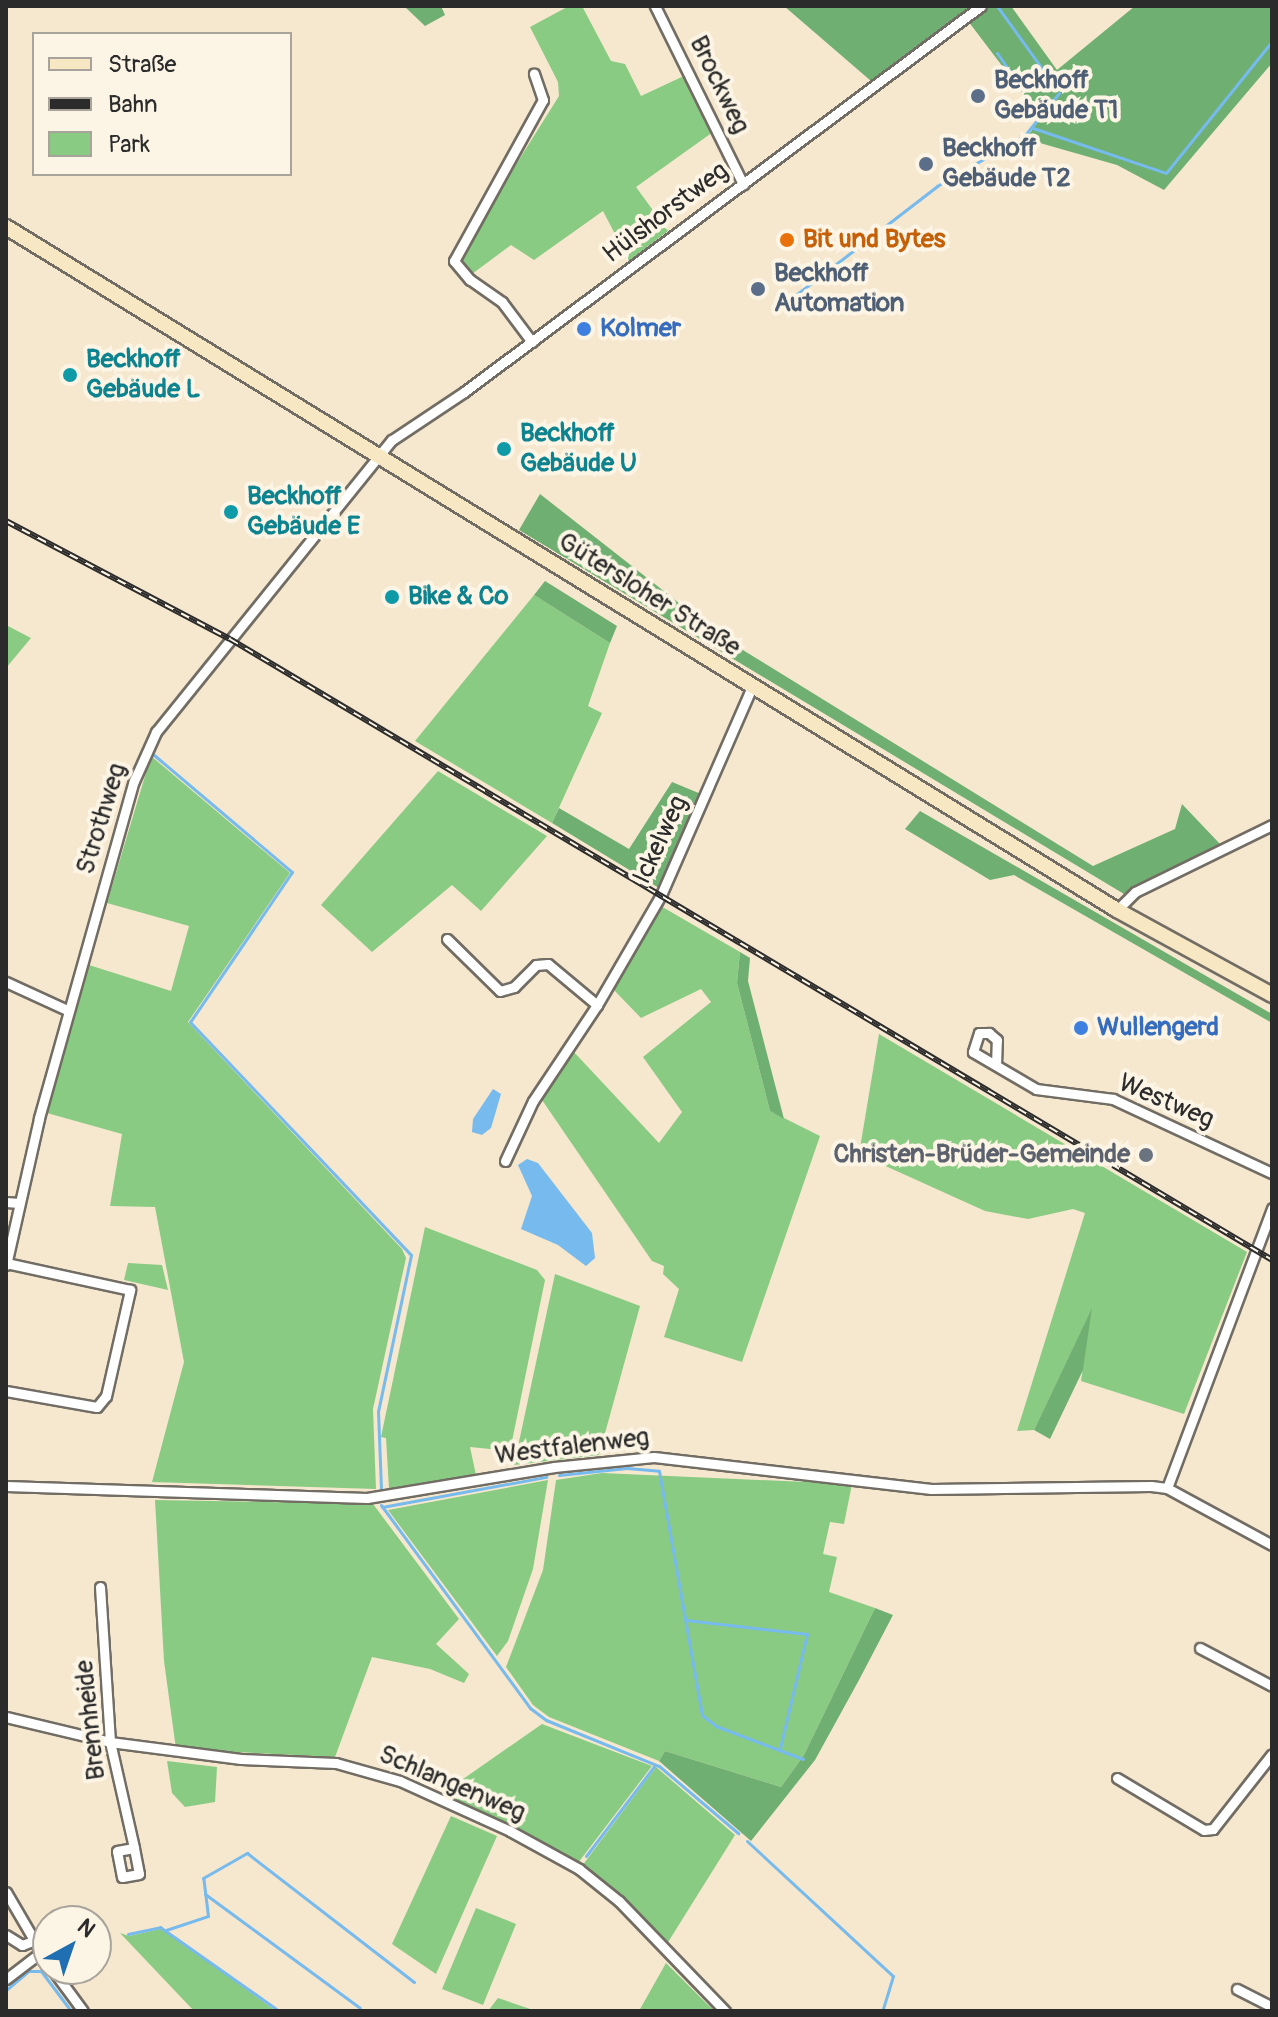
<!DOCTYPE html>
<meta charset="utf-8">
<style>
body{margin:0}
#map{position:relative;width:1278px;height:2017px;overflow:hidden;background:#f6e7cf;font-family:Pangolin,sans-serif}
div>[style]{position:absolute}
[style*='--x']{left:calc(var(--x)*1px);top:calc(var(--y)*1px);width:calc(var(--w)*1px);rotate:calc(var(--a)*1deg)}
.green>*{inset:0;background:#8acb83}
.forest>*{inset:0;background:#6faf71}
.water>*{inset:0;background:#77baed}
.stream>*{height:3px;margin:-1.5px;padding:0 1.5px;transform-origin:1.5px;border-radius:1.5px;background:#77baed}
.roads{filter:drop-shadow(2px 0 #726d64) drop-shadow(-2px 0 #726d64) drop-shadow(0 2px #726d64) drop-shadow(0 -2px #726d64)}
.minor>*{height:9px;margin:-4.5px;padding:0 4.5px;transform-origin:4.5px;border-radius:4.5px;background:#fff}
.secondary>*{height:14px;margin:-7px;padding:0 7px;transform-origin:7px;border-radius:7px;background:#f7e8c3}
.rail>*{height:6px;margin-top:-3px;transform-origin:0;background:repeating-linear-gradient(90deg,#fcf5e5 0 9px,#2b2b2b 0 18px);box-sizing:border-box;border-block:2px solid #2b2b2b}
.dots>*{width:22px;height:22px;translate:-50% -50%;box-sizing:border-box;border:4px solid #fcf5e5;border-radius:50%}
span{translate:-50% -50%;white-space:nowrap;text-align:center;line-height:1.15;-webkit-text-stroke:8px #fcf5e5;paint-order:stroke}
.service-label{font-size:26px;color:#4e5e75;font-weight:700}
.left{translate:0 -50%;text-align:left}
.street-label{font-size:26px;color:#2b2b2b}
.food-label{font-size:26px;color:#c56008;font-weight:700}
.shop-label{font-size:26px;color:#366cbe;font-weight:700}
.culture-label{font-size:26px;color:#0d838f;font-weight:700}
.worship-label{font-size:26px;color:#5b616d;font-weight:700}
.right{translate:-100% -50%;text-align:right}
.frame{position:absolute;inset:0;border:8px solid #2b2b2b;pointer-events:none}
.legend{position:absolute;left:32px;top:32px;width:260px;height:144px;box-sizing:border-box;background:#fcf5e5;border:2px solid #a8a49b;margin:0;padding:10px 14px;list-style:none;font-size:24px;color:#2b2b2b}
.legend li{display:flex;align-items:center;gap:16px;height:40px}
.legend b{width:40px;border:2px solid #a8a49b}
.north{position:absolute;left:32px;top:1905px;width:80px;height:80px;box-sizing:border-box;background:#fcf5e5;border:2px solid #a8a49b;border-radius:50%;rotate:40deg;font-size:22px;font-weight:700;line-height:32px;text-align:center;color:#2b2b2b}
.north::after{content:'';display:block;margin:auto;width:28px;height:36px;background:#1f6fb2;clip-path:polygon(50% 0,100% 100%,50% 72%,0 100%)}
</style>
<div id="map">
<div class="green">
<i style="clip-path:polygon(569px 6px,582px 6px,611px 61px,625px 64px,641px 96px,686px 75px,713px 132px,636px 187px,668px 231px,629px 261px,603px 211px,534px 260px,511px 245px,472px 274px,463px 266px,463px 249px,559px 96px,558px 82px,530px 27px)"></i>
<i style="clip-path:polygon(534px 595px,610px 643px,588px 706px,602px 713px,552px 823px,415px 741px)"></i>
<i style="clip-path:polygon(6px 625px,31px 638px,6px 668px)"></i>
<i style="clip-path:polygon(151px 756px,290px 873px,188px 1022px,402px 1249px,406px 1258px,373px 1409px,376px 1489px,152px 1482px,184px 1362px,155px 1207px,110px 1206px,122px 1134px,47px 1113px,89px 965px,171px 991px,189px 926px,107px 903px)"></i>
<i style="clip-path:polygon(438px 771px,547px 836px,481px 911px,452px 885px,372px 952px,321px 905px)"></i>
<i style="clip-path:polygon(659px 905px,740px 952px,737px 983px,770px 1111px,820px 1136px,742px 1362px,664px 1337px,679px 1289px,663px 1274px,664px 1266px,652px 1261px,540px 1097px,573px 1051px,659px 1143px,682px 1112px,643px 1057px,711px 1002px,701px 989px,641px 1018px,611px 987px)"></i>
<i style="clip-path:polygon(879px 1034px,1247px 1252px,1184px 1414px,1081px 1381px,1091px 1311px,1034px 1430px,1017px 1431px,1085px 1213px,1073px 1209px,1028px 1219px,985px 1211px,859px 1154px)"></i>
<i style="clip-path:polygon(425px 1227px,537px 1270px,545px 1280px,510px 1451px,470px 1447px,476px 1475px,389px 1489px,386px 1438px,381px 1437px)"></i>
<i style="clip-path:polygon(128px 1263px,162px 1265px,168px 1290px,124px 1280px)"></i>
<i style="clip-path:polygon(555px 1274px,640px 1306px,599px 1455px,514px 1465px)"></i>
<i style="clip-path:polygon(602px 1473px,852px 1484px,844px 1524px,830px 1522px,823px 1554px,837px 1557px,829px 1592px,875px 1608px,804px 1755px,781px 1787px,665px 1751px,659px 1761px,549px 1717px,533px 1705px,506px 1667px,543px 1570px,556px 1480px)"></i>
<i style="clip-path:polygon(548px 1480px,533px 1569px,508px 1641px,497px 1656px,388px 1510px)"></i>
<i style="clip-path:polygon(155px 1500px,373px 1504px,459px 1619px,436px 1644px,469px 1674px,464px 1683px,430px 1669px,372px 1657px,335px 1757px,176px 1749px,164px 1661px)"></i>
<i style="clip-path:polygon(542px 1724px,652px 1766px,578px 1863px,443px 1793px)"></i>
<i style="clip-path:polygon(167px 1761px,217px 1767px,215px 1802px,185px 1807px,172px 1793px)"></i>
<i style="clip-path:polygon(656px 1767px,735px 1835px,665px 1947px,628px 1904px,582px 1866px)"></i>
<i style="clip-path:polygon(451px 1816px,497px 1836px,436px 1974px,392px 1944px)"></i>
<i style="clip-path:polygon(476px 1908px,516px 1924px,483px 2005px,442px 1989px)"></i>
<i style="clip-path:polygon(160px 1929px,170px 1934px,276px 2011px,194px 2011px,120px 1933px,129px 1936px)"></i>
<i style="clip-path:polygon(666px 1963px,707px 2004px,715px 2011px,639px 2011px)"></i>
<i style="clip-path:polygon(498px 1998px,536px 2011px,488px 2011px)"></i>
</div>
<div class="forest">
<i style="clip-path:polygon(404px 6px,441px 6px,445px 15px,425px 26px)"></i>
<i style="clip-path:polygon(784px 6px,974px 6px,871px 81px)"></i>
<i style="clip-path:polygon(988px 6px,1011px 6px,1057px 70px,1135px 6px,1272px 6px,1272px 63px,1164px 190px,1117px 165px,1026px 139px,1041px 117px,968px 21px)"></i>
<i style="clip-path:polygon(540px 494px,725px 639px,1093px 866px,1175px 829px,1182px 804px,1220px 844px,1124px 894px,519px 530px)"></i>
<i style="clip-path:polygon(545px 581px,617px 626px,610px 643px,534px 595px)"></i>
<i style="clip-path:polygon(672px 782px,701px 794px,659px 888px,552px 823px,559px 808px,629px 849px)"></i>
<i style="clip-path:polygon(920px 811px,1272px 1014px,1272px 1023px,1014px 875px,990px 880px,905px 829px)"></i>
<i style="clip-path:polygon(740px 952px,750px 958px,748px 981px,784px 1119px,770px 1111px,737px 983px)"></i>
<i style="clip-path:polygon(1092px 1308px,1083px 1370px,1050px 1439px,1034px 1430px)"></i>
<i style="clip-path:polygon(875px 1608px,893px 1615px,859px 1680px,815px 1760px,751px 1841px,659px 1761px,665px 1751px,781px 1787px,804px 1755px)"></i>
</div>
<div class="water">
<i style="clip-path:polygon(493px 1089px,501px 1094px,491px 1128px,482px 1135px,472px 1132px,473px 1119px)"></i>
<i style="clip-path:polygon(527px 1159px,538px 1163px,592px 1233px,595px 1258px,586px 1266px,558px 1245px,521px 1229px,532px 1196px,518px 1165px)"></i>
</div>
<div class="stream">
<i style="--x:997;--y:6;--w:96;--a:54.3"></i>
<i style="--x:997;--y:53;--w:42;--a:54.8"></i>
<i style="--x:1033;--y:128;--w:140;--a:18.7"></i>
<i style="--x:1166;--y:173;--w:169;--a:-51.2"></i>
<i style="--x:797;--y:294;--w:177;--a:-37.6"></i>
<i style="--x:937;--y:186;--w:102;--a:-30.1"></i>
<i style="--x:1025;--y:135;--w:54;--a:-51"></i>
<i style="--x:154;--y:755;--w:181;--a:40.3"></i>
<i style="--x:292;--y:872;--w:181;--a:124.2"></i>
<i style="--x:190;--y:1022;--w:321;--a:46.5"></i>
<i style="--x:411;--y:1255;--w:159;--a:101.9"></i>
<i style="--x:378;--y:1411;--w:79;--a:87.8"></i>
<i style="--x:559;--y:1475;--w:68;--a:-5.9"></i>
<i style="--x:627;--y:1468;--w:32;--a:5"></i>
<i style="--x:659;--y:1471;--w:248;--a:80"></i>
<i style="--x:702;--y:1715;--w:18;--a:38"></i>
<i style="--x:716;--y:1726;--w:93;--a:20.8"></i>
<i style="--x:381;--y:1505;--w:252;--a:53.7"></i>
<i style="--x:530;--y:1708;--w:20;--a:37"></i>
<i style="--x:546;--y:1720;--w:122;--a:22.2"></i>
<i style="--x:659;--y:1766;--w:104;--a:40.3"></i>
<i style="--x:382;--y:1507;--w:167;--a:-10.4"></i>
<i style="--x:686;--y:1620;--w:122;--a:6.6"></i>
<i style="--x:807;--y:1634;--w:117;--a:103.3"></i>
<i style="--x:747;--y:1841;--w:199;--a:42.8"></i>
<i style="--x:893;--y:1976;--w:37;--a:107"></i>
<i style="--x:586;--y:1856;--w:114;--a:-52.8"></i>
<i style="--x:205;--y:1894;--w:192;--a:36.3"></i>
<i style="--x:166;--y:1930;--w:44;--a:-18.4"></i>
<i style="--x:208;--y:1916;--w:38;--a:-97"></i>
<i style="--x:203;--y:1878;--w:51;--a:-29.6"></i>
<i style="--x:247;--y:1853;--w:211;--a:37.7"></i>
<i style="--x:128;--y:1934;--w:33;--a:-12"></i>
<i style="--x:160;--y:1927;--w:146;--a:35.2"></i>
<i style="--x:6;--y:1990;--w:30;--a:-40"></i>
<i style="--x:29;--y:1971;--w:12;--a:0"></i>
<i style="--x:41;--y:1971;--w:50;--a:53.1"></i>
</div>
<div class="roads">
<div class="minor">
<i style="--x:655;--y:6;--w:199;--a:63.7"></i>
<i style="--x:532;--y:342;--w:50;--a:-126.9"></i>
<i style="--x:502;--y:302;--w:39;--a:-145"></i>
<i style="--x:470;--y:280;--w:25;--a:-130"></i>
<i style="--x:454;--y:261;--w:184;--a:-61.1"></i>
<i style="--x:543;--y:100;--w:28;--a:-109"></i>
<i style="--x:1117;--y:910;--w:25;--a:-45"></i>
<i style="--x:1135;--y:892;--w:153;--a:-26.1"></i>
<i style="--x:447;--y:939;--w:74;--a:44.5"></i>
<i style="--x:500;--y:991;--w:15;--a:-16"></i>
<i style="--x:514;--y:987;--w:31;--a:-45"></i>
<i style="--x:536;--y:965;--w:12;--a:-5"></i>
<i style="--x:548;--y:964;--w:64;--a:39.9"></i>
<i style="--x:6;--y:982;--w:69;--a:24.7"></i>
<i style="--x:996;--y:1065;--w:25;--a:-88"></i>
<i style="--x:997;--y:1040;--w:11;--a:-139"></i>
<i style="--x:989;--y:1033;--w:10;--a:180"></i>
<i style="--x:979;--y:1033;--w:20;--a:108"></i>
<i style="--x:973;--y:1052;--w:73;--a:30.4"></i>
<i style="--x:1036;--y:1089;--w:78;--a:7.4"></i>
<i style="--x:1113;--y:1099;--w:175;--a:25"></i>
<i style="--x:505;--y:1161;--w:66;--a:-65"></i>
<i style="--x:533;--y:1101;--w:115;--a:-56.3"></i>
<i style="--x:597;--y:1005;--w:127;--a:-59.8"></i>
<i style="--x:661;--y:895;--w:227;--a:-66.4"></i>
<i style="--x:6;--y:1202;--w:13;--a:4"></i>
<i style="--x:6;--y:1265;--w:151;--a:-77.3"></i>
<i style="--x:39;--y:1118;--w:350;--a:-74.3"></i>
<i style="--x:134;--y:781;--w:54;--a:-65.8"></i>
<i style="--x:156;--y:732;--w:375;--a:-51.1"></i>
<i style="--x:392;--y:440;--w:87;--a:-33.7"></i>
<i style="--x:464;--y:392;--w:645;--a:-36.75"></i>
<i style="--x:6;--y:1391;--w:92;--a:10"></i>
<i style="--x:97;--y:1407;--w:14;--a:-51"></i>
<i style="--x:106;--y:1396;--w:109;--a:-77.2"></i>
<i style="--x:130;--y:1290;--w:127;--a:-167.7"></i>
<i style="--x:6;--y:1486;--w:361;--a:1.9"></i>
<i style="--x:367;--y:1498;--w:190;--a:-9.4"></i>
<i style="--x:554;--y:1467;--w:100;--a:-5.7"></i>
<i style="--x:654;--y:1457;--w:279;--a:6.6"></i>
<i style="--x:931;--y:1489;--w:220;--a:-0.8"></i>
<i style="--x:1151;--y:1486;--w:16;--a:7"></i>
<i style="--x:1167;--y:1488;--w:119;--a:28.5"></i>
<i style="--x:1167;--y:1488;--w:299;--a:-69.4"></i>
<i style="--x:100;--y:1587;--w:155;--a:86.3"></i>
<i style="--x:110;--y:1742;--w:109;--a:77.2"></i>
<i style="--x:134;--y:1848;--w:26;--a:79"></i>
<i style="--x:139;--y:1874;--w:17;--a:170"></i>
<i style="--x:122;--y:1877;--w:26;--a:-101"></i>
<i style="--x:117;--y:1851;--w:17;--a:-10"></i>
<i style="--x:1200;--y:1648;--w:81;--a:27.8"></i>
<i style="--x:6;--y:1717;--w:107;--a:13.5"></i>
<i style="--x:110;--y:1742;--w:132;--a:7.4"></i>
<i style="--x:241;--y:1759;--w:95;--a:2.4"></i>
<i style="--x:336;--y:1763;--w:66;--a:15.7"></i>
<i style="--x:400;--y:1781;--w:121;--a:24.4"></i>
<i style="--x:510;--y:1831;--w:79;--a:28.8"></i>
<i style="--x:579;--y:1869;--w:51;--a:38.7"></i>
<i style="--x:619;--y:1901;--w:153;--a:46.1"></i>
<i style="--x:1117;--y:1778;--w:101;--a:30.9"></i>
<i style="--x:1204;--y:1830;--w:9;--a:-6"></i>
<i style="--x:1213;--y:1829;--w:95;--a:-51.8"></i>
<i style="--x:6;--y:1892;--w:83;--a:59.7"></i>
<i style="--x:6;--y:1935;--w:19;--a:32"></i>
<i style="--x:22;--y:1945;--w:12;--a:-20"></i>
<i style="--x:52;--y:1969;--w:52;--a:53.6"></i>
<i style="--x:6;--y:1979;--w:43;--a:-37.4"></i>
<i style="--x:1237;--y:1989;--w:39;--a:27"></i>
</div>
<div class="secondary">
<i style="--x:6;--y:227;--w:1304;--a:31.58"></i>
<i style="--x:1117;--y:910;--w:177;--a:28.7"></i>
</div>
</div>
<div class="rail">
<i style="--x:6;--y:521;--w:253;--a:27.8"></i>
<i style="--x:230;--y:639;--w:1213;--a:30.79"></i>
</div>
<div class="dots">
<i style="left:978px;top:96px;background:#5c6f8a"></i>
<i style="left:926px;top:164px;background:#5c6f8a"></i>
<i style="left:787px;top:240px;background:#e8710a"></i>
<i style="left:758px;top:289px;background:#5c6f8a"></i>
<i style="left:584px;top:329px;background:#3f7fe0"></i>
<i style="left:70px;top:375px;background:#0f9aa8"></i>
<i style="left:504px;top:449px;background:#0f9aa8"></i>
<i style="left:231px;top:512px;background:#0f9aa8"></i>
<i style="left:392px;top:597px;background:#0f9aa8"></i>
<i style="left:1081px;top:1028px;background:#3f7fe0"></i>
<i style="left:1146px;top:1155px;background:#6b7280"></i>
</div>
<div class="service-label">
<span class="left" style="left:994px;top:96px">Beckhoff<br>Gebäude T1</span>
<span class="left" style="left:942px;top:164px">Beckhoff<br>Gebäude T2</span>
<span class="left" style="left:774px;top:289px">Beckhoff<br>Automation</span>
</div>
<div class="street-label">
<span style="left:719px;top:85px;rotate:64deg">Brockweg</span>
<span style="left:666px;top:213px;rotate:-37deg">Hülshorstweg</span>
<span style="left:649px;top:595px;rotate:32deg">Gütersloher Straße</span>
<span style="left:102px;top:819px;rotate:-73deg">Strothweg</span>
<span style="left:661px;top:840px;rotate:-65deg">Ickelweg</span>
<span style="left:1166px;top:1102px;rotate:23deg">Westweg</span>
<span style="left:572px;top:1447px;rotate:-7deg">Westfalenweg</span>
<span style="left:91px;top:1720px;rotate:-96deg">Brennheide</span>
<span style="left:452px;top:1784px;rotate:23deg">Schlangenweg</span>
</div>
<div class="food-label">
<span class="left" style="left:803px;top:240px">Bit und Bytes</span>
</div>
<div class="shop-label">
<span class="left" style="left:600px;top:329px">Kolmer</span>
<span class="left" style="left:1097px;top:1028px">Wullengerd</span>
</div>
<div class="culture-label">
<span class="left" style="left:86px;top:375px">Beckhoff<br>Gebäude L</span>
<span class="left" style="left:520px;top:449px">Beckhoff<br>Gebäude U</span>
<span class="left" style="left:247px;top:512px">Beckhoff<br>Gebäude E</span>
<span class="left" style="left:408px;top:597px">Bike &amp; Co</span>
</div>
<div class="worship-label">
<span class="right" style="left:1130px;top:1155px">Christen-Brüder-Gemeinde</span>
</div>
<div class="frame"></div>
<ul class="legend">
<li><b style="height:10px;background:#f7e8c3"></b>Straße</li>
<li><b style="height:10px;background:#2b2b2b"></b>Bahn</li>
<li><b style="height:22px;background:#8acb83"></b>Park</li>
</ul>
<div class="north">N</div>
</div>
